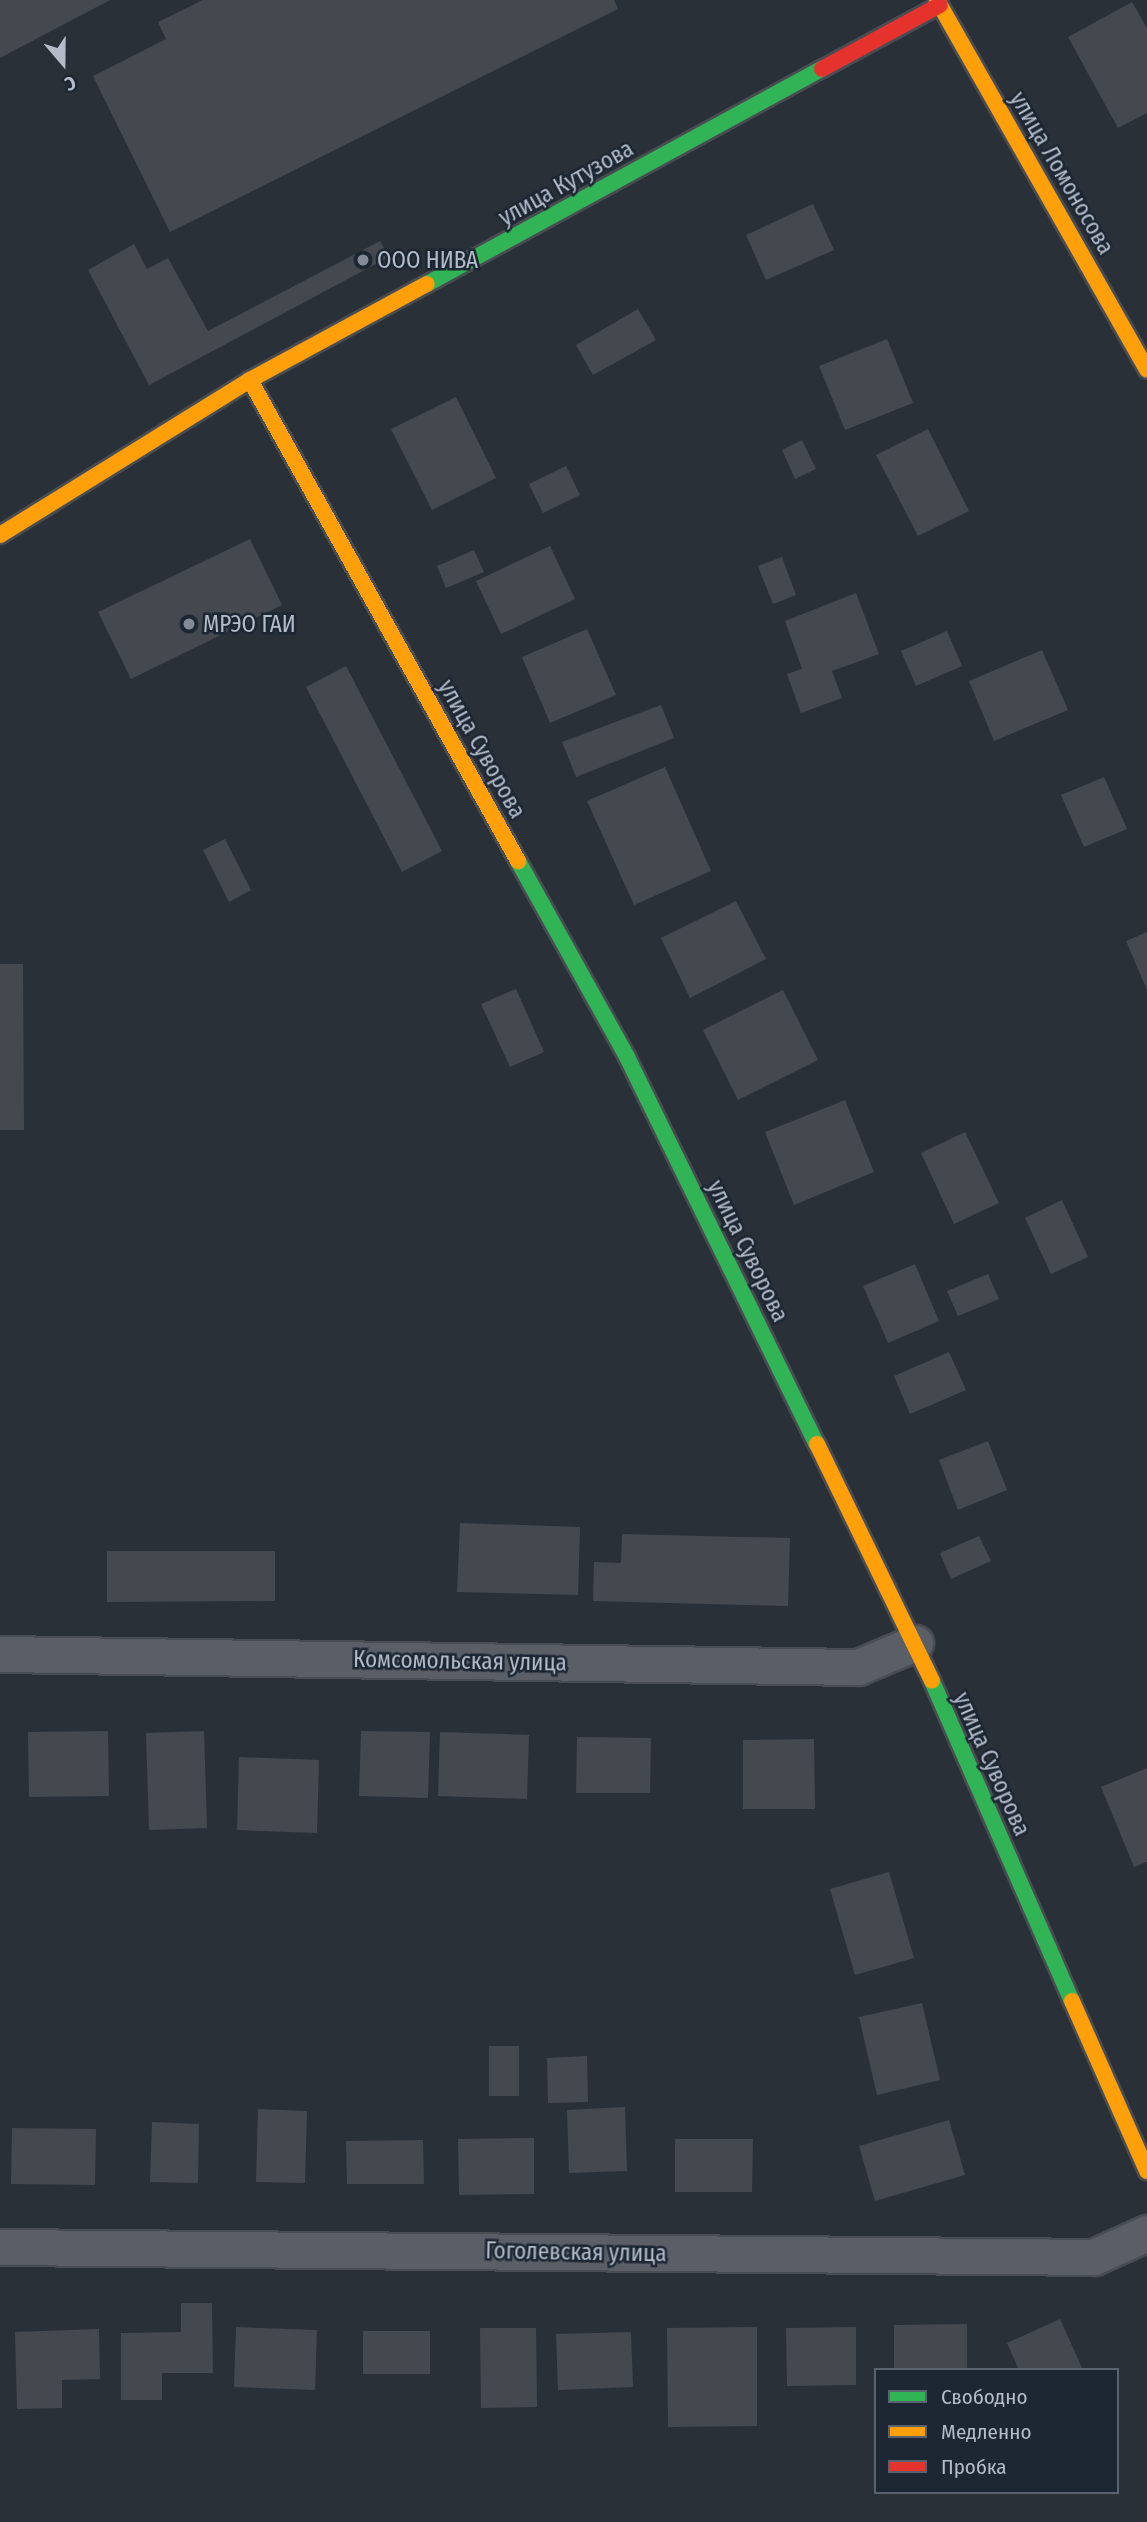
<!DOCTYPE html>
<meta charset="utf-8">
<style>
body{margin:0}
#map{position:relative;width:1147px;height:2522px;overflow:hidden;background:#2a3038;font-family:"Fira Sans Condensed",sans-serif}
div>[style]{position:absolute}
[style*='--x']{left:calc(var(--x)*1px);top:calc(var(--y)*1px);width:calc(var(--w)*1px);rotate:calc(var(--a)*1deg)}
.building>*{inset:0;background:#444950}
.roads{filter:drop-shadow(2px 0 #484c53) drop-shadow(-2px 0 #484c53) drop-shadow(0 2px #484c53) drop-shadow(0 -2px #484c53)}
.street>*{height:35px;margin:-17.5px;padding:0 17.5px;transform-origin:17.5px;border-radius:17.5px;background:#5a5e66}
.fast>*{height:16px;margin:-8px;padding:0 8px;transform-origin:8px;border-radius:8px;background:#30b455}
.slow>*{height:16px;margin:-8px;padding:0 8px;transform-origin:8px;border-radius:8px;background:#ff9f0a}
.jam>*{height:16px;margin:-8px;padding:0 8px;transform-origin:8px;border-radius:8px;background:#e5322d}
.dots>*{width:19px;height:19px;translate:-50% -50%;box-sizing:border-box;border:4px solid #1d2633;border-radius:50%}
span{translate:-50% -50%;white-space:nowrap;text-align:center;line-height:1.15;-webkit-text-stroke:5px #1d2633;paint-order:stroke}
.street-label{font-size:23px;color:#b4bcc9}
.poi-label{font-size:23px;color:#b4bcc9}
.left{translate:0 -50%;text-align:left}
.legend{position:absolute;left:874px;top:2368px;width:245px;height:126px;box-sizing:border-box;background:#1d2633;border:2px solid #59626f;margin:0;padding:9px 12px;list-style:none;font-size:21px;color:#b4bcc9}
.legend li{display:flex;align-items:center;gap:14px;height:35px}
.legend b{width:35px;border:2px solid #59626f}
.north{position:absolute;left:28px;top:28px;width:70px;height:70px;-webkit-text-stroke:5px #1d2633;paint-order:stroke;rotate:160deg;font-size:19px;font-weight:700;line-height:28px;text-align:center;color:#b4bcc9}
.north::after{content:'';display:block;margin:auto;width:24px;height:32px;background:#b4bcc9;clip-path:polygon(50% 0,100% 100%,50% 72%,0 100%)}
</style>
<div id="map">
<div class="building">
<i style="clip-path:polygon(0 0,110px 0,0 58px)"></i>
<i style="clip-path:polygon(203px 0,614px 0,618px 9px,170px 232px,93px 76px,166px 39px,158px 22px)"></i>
<i style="clip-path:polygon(1132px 2px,1147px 28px,1147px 113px,1118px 128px,1068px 37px)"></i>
<i style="clip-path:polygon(813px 204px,834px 250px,766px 280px,746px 235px)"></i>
<i style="clip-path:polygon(380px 241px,389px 257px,149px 385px,88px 270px,134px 244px,147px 269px,168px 258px,208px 331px)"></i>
<i style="clip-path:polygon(638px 309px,656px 340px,593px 375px,576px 345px)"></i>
<i style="clip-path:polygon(887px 339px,913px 403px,845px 430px,819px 366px)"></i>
<i style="clip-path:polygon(456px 397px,496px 478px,432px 510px,391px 429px)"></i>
<i style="clip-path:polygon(928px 429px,969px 511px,918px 536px,876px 455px)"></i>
<i style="clip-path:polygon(802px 440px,816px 469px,795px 479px,782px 450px)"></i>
<i style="clip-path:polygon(566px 466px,580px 495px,543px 513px,529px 484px)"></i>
<i style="clip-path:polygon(250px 539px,282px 605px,131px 679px,98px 612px)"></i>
<i style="clip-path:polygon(550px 546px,575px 599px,501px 634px,476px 581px)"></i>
<i style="clip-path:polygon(474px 550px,484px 572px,446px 588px,437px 566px)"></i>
<i style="clip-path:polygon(782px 557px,796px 595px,773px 604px,758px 566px)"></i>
<i style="clip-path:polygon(856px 593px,879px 654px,832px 671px,842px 698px,801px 713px,787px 674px,802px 669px,785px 621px)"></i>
<i style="clip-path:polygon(587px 629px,616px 695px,550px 723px,522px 657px)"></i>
<i style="clip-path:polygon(947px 631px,962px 666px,916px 686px,901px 651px)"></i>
<i style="clip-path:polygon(1042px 650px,1068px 710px,994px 741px,969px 681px)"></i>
<i style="clip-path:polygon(346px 666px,442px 851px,402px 872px,306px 687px)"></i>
<i style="clip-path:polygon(661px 705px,674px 738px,576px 777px,562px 742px)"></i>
<i style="clip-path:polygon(665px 767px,711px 871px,634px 905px,587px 801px)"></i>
<i style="clip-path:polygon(1104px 777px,1127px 829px,1084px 847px,1061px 795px)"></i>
<i style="clip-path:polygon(225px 839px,251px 890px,229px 902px,203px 850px)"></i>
<i style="clip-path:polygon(736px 901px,766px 959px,690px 998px,661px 938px)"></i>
<i style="clip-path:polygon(1147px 932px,1147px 990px,1126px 941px)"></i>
<i style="clip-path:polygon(0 964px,23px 964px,24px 1130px,0 1130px)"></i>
<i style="clip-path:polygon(516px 989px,544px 1052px,510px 1067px,481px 1004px)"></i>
<i style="clip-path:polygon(783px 990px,818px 1060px,738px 1100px,703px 1030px)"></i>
<i style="clip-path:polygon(845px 1100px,874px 1172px,794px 1205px,765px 1132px)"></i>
<i style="clip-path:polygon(965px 1132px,999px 1203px,954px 1224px,921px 1153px)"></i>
<i style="clip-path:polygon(1062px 1200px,1088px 1257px,1051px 1274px,1025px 1218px)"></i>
<i style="clip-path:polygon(915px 1264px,939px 1321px,888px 1343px,863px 1286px)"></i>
<i style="clip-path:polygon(988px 1274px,999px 1299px,958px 1316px,947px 1291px)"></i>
<i style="clip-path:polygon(949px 1352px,966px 1390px,910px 1414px,894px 1376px)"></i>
<i style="clip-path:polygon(988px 1441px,1007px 1490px,958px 1510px,939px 1460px)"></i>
<i style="clip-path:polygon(460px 1523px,580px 1527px,578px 1595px,457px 1592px)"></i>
<i style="clip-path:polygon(622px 1534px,790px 1538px,788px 1606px,593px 1601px,594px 1562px,621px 1563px)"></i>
<i style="clip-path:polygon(979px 1536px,991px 1561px,951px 1579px,940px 1553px)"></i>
<i style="clip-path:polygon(107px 1551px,275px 1551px,275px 1601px,107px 1602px)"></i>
<i style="clip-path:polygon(108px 1731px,109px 1796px,29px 1797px,28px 1732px)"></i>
<i style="clip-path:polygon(204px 1731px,207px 1828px,149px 1830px,146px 1733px)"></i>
<i style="clip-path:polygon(361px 1731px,430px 1732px,428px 1798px,359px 1796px)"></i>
<i style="clip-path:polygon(440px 1732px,529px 1735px,527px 1799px,438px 1796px)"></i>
<i style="clip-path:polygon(577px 1737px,651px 1738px,650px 1793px,576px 1793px)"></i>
<i style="clip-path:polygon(814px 1739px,815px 1809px,743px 1809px,743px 1740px)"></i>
<i style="clip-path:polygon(239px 1757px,319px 1760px,317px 1833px,237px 1830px)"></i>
<i style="clip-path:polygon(1147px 1768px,1147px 1862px,1134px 1867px,1101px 1787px)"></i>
<i style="clip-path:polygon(889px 1872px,914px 1958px,855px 1975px,830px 1889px)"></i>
<i style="clip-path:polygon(922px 2003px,940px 2080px,877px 2095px,859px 2017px)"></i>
<i style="clip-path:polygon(489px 2046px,519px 2046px,519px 2096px,489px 2096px)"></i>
<i style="clip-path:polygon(587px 2056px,588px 2102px,548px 2103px,547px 2058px)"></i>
<i style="clip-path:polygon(625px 2107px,627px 2171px,569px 2173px,567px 2110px)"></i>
<i style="clip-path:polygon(258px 2109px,307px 2111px,305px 2183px,256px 2182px)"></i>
<i style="clip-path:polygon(949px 2120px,965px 2175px,875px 2201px,859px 2146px)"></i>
<i style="clip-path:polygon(152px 2122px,199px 2124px,198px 2183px,150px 2182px)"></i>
<i style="clip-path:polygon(12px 2128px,96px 2129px,95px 2185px,11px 2184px)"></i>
<i style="clip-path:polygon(534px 2138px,534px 2194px,459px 2195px,458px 2139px)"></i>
<i style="clip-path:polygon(675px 2139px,753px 2139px,752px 2192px,675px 2192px)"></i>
<i style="clip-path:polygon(423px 2140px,424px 2184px,347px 2184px,346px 2141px)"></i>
<i style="clip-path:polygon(181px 2303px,212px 2303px,213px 2373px,162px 2373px,162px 2400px,121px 2400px,121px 2333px,181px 2332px)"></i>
<i style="clip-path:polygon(1060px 2319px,1083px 2370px,1019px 2370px,1007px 2343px)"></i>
<i style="clip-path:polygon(967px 2324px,967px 2370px,894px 2370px,894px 2325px)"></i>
<i style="clip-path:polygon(236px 2327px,317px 2330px,315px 2390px,234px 2387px)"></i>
<i style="clip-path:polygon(757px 2327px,757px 2426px,668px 2427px,667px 2328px)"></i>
<i style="clip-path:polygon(856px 2327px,856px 2385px,787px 2386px,786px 2328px)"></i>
<i style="clip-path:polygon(480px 2328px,536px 2328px,537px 2407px,481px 2408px)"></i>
<i style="clip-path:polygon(99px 2329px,100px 2379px,62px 2380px,62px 2408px,17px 2409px,15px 2332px)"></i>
<i style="clip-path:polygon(363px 2331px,430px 2331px,430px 2374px,363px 2374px)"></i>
<i style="clip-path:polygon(631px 2332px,633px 2387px,558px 2390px,556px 2334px)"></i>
</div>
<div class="roads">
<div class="street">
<i style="--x:0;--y:1654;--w:858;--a:0.87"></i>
<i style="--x:858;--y:1667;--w:62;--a:-22.8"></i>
<i style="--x:0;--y:2247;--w:1094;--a:0.52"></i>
<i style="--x:1094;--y:2257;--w:58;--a:-24.4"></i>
</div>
<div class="fast">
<i style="--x:427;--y:284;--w:450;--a:-28.6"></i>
<i style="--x:518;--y:861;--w:224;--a:60.9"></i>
<i style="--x:627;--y:1057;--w:431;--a:63.9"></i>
<i style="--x:932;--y:1681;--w:349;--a:66.4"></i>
</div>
<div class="slow">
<i style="--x:937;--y:0;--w:425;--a:60.4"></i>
<i style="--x:250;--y:380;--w:551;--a:60.87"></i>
<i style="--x:0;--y:535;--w:294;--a:-31.8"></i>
<i style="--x:250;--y:380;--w:201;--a:-28.5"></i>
<i style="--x:817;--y:1444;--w:263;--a:64.1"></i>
<i style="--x:1072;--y:2001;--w:186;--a:66.2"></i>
</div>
<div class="jam">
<i style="--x:822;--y:69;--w:134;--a:-28.5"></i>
</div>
</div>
<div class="dots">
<i style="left:363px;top:260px;background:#848b96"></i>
<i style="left:189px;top:624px;background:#848b96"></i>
</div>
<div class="street-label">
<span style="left:1062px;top:173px;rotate:60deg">улица Ломоносова</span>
<span style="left:566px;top:183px;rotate:-29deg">улица Кутузова</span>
<span style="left:482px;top:749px;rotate:61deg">улица Суворова</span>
<span style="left:748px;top:1251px;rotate:64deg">улица Суворова</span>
<span style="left:460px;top:1661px;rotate:1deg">Комсомольская улица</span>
<span style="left:992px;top:1764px;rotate:66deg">улица Суворова</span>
<span style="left:576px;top:2252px;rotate:1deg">Гоголевская улица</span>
</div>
<div class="poi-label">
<span class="left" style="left:377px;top:260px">ООО НИВА</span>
<span class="left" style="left:203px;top:624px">МРЭО ГАИ</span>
</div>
<ul class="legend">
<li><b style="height:9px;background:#30b455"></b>Свободно</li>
<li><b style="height:9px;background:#ff9f0a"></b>Медленно</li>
<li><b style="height:9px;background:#e5322d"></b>Пробка</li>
</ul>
<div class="north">С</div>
</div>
